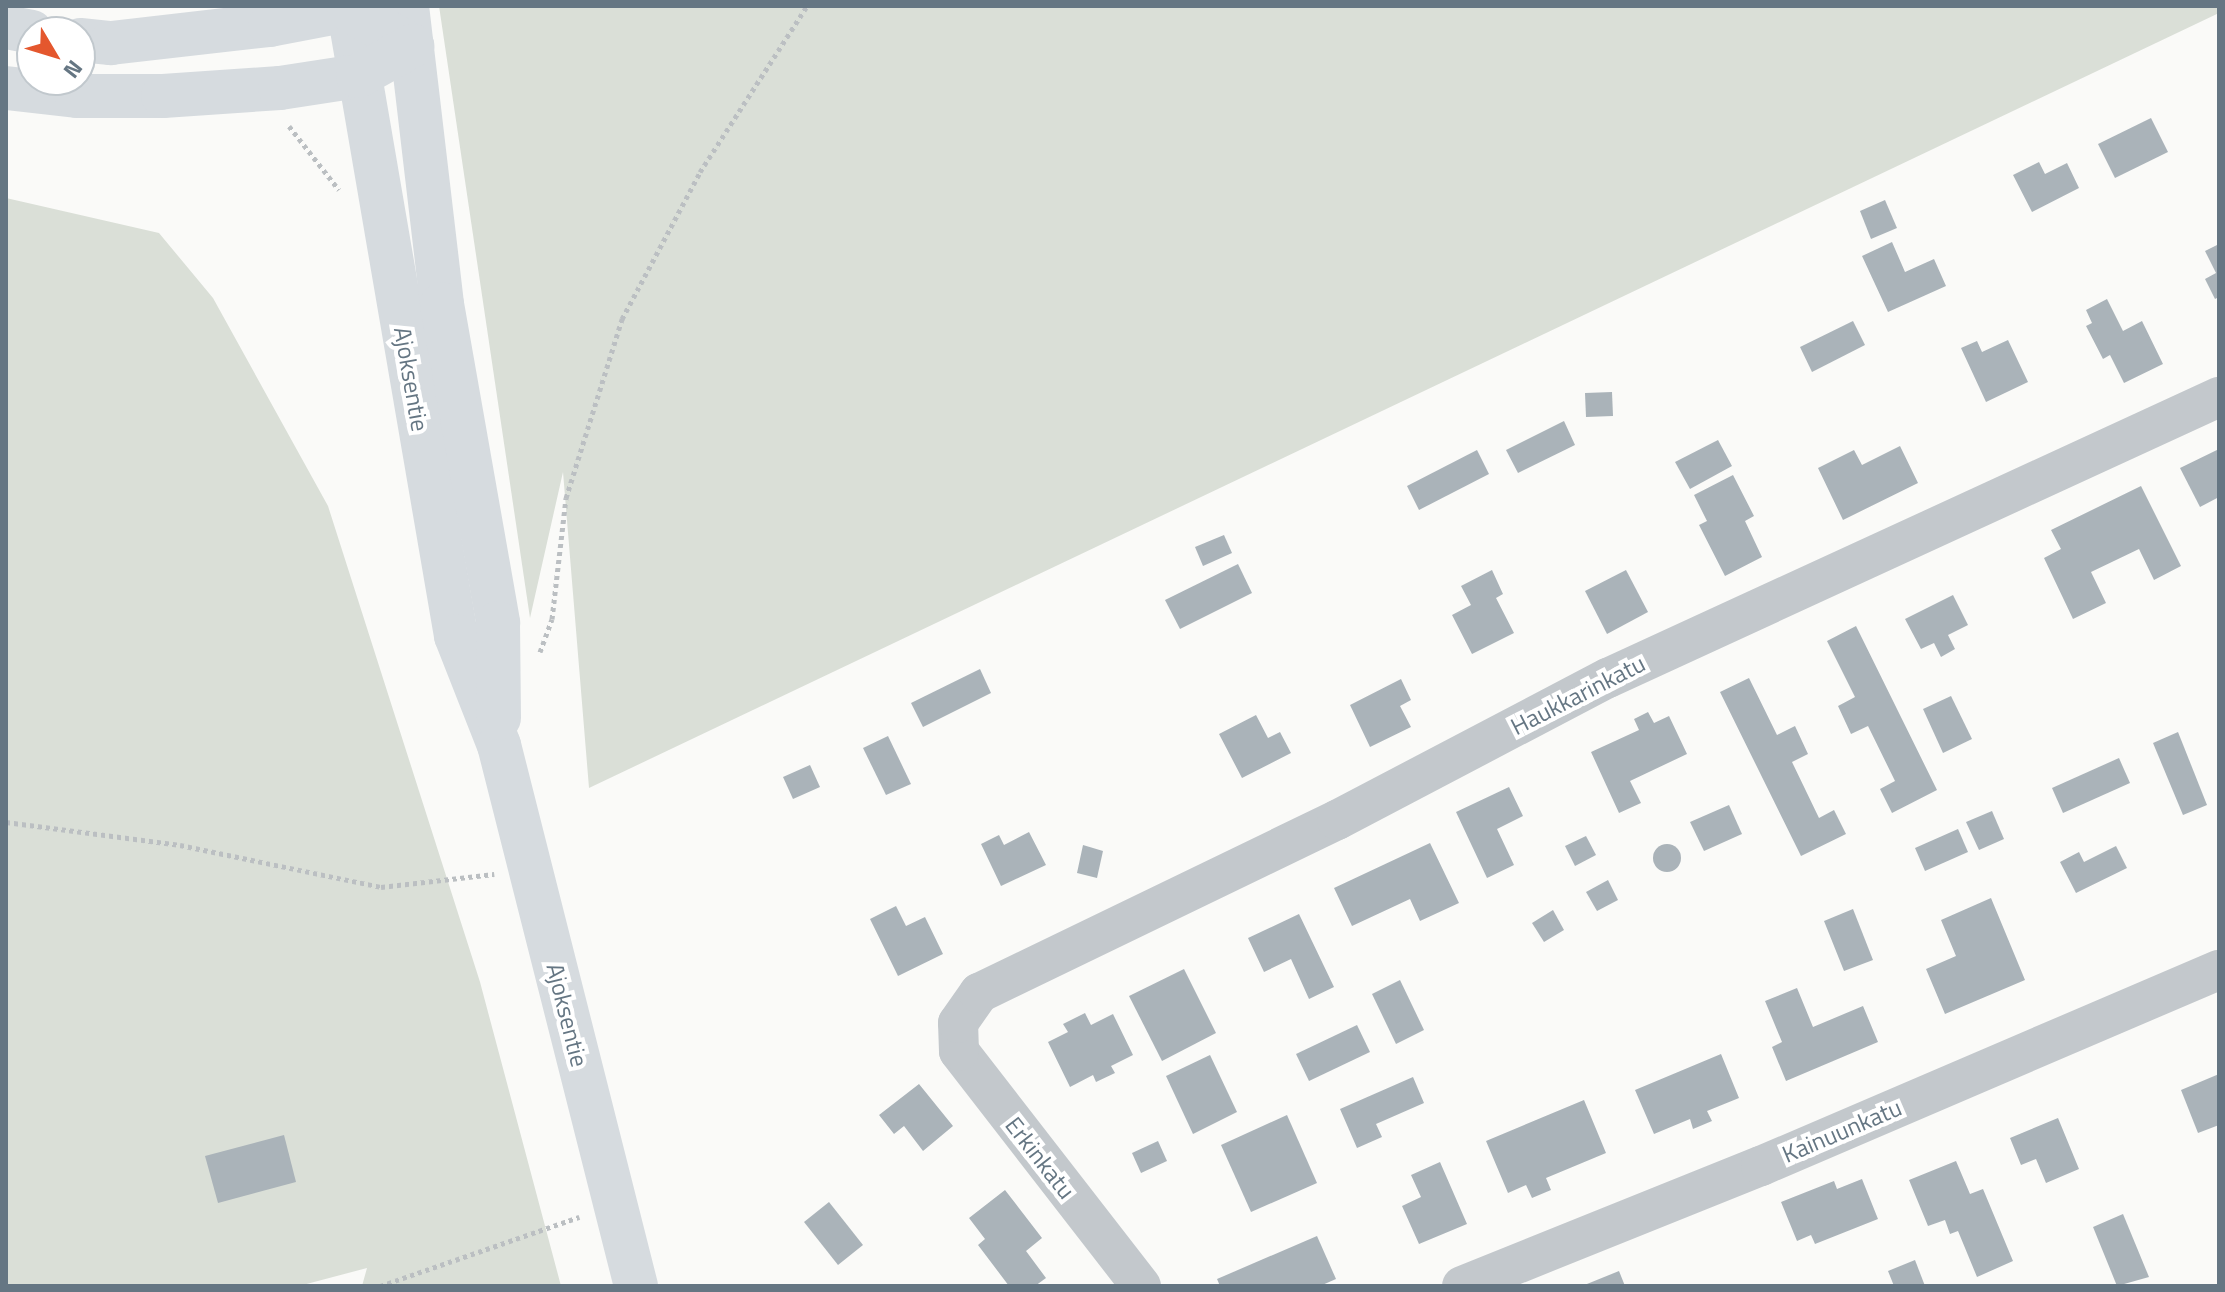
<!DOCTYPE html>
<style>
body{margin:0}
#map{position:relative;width:2225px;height:1292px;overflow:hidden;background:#fafaf8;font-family:"Titillium Web",sans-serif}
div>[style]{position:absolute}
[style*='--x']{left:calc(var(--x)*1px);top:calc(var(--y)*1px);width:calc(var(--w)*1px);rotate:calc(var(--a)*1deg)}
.green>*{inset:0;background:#dadfd7}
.building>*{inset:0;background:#aab3b9}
.round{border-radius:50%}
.path>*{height:5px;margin-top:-2.5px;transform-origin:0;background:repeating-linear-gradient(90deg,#bbbfc2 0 4px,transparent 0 8px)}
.minor>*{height:40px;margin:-20px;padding:0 20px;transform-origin:20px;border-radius:20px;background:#c3c8cc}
.secondary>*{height:44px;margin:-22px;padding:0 22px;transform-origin:22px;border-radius:22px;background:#d6dbdf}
.motorway>*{height:44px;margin:-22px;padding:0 22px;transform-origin:22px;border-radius:22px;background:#d6dbdf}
span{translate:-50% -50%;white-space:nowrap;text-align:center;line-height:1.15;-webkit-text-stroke:8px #fff;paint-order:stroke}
.street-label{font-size:24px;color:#657683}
.frame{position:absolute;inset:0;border:8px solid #657683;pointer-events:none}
.north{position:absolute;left:16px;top:16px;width:80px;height:80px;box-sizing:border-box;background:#fff;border:2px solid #c1c8cd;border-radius:50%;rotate:128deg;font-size:22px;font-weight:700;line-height:32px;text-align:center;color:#657683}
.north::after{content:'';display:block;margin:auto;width:28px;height:36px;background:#e4572e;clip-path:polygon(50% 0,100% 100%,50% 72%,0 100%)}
</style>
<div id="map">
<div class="green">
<i style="clip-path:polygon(439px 6px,2219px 6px,2219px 13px,589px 788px,563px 472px,530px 618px)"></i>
<i style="clip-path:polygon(6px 198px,159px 233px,213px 298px,328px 506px,480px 982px,561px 1286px,362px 1286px,367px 1268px,299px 1286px,6px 1286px)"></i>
</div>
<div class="building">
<i style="clip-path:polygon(2151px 118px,2168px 152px,2115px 178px,2098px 144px)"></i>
<i style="clip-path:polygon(2039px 162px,2045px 174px,2067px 163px,2079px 188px,2032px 212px,2013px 175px)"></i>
<i style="clip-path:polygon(1885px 200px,1897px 228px,1871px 239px,1860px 211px)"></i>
<i style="clip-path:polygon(1892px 242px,1905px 272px,1934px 259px,1946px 286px,1888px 312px,1862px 256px)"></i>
<i style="clip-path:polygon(2219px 244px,2219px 297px,2215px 299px,2205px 279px,2216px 273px,2205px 251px)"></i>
<i style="clip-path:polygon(2107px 299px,2123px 331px,2142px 321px,2163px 364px,2124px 383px,2110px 355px,2103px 359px,2086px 326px,2092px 323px,2086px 310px)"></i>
<i style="clip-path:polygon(1853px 321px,1865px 345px,1812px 372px,1800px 347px)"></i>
<i style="clip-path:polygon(2008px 340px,2028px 382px,1986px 402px,1961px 348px,1977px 341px,1982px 352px)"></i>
<i style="clip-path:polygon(1612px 392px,1613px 416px,1586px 417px,1585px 393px)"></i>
<i style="clip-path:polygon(1564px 421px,1575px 445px,1518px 473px,1506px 450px)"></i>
<i style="clip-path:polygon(1718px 440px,1732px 466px,1690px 489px,1675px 462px)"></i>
<i style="clip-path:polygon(1900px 446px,1918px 483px,1843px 520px,1818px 468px,1854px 450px,1862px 465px)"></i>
<i style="clip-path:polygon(2219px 449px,2219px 497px,2200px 507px,2180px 468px)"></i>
<i style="clip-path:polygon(1477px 450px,1489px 474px,1419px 510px,1407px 486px)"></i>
<i style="clip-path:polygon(1733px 475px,1754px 516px,1745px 521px,1762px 557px,1725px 576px,1699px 525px,1707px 521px,1694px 495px)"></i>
<i style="clip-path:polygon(2141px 486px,2181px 566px,2154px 580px,2139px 549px,2091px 572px,2106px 603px,2073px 619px,2044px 558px,2061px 549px,2051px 530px)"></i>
<i style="clip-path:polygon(1224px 535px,1232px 553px,1203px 566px,1195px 547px)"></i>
<i style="clip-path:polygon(1238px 564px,1252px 593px,1180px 629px,1165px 600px)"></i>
<i style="clip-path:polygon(1492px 570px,1503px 594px,1496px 598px,1514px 633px,1472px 654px,1452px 615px,1471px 605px,1461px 586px)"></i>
<i style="clip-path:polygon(1626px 570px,1648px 612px,1607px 634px,1585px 591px)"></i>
<i style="clip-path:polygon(1953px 595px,1968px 625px,1948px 635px,1955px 649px,1941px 657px,1934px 643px,1921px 649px,1905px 619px)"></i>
<i style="clip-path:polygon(1856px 626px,1937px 790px,1892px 813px,1880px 789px,1895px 781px,1868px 726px,1851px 734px,1838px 706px,1855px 697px,1827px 641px)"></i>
<i style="clip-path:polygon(980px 669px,991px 693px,923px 727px,911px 703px)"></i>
<i style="clip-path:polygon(1749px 678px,1777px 735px,1795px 726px,1808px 754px,1792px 762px,1819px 818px,1834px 810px,1846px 834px,1801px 856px,1720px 692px)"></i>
<i style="clip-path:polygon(1401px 679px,1411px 700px,1400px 706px,1411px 727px,1370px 747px,1350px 705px)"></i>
<i style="clip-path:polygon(1951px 696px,1972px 739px,1943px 753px,1923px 709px)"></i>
<i style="clip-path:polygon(1648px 712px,1654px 723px,1669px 716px,1687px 754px,1630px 781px,1641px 803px,1619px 813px,1591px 752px,1639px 730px,1634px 719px)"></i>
<i style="clip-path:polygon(1256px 715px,1268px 738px,1280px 732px,1291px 753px,1242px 778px,1219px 734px)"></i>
<i style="clip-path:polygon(2178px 732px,2207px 805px,2183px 815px,2153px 743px)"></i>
<i style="clip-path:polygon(888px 736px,911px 784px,886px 795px,863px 748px)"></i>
<i style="clip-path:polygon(2119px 758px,2130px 783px,2063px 813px,2052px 788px)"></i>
<i style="clip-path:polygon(810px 765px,820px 787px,793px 799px,783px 777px)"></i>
<i style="clip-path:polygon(1509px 787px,1523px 816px,1497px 829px,1514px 865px,1487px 878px,1456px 812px)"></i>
<i style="clip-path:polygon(1729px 805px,1742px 834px,1704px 851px,1690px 822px)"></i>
<i style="clip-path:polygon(1992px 811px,2004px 839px,1979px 850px,1966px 822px)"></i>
<i style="clip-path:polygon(1958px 829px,1968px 852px,1925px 871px,1915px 848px)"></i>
<i style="clip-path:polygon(1029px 832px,1046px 865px,1001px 886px,981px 844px,999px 835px,1004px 845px)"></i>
<i style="clip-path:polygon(1586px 836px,1596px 855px,1575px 866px,1565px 846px)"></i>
<i style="clip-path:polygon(1430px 843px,1459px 903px,1420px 921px,1410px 899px,1352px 926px,1334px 888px)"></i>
<i class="round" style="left:1653px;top:844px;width:28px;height:28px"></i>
<i style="clip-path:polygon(1083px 845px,1103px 851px,1097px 878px,1077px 873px)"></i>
<i style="clip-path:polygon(2116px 846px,2127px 868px,2076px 893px,2060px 862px,2079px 852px,2084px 862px)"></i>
<i style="clip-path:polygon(1608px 880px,1618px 900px,1597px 911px,1586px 892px)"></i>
<i style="clip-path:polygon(1991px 898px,2025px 980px,1945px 1014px,1926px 969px,1956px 956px,1941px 920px)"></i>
<i style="clip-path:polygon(896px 906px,906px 926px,925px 917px,943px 954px,898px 976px,870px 919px)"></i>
<i style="clip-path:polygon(1853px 909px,1873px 960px,1844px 971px,1824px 921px)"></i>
<i style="clip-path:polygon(1553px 910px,1564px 930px,1544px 942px,1532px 923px)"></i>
<i style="clip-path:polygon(1299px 914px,1334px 987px,1309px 999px,1291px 959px,1264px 972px,1248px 938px)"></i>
<i style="clip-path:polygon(1184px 969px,1216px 1033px,1162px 1061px,1129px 996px)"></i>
<i style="clip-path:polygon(1400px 980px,1424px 1030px,1396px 1044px,1372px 994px)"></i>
<i style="clip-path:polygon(1797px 988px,1813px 1027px,1863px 1006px,1878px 1042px,1786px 1081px,1772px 1047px,1782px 1042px,1765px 1001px)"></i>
<i style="clip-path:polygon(1085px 1013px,1091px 1025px,1113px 1014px,1133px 1055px,1111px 1066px,1115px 1073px,1096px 1082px,1093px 1075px,1070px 1087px,1048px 1042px,1068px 1032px,1063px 1024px)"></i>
<i style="clip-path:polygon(1357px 1025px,1370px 1052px,1309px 1081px,1296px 1054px)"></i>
<i style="clip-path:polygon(1721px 1054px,1739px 1098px,1707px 1111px,1712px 1121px,1693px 1129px,1690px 1119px,1654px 1134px,1635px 1090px)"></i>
<i style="clip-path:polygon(1210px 1055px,1237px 1112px,1193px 1134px,1166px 1076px)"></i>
<i style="clip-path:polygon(2219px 1074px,2219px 1125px,2198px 1133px,2181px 1090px)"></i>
<i style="clip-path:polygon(1413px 1077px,1424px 1103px,1376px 1124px,1382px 1137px,1357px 1148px,1340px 1109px)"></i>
<i style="clip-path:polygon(919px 1084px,953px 1126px,923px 1151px,904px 1126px,894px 1134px,879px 1115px)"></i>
<i style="clip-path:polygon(1584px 1100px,1606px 1153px,1546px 1178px,1551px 1190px,1532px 1198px,1526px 1185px,1508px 1193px,1486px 1141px)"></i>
<i style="clip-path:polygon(1287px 1115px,1317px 1183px,1251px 1212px,1221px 1145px)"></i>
<i style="clip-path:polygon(2058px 1118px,2079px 1169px,2046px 1183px,2036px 1159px,2021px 1165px,2010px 1138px)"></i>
<i style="clip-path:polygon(284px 1135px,296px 1182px,218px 1203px,205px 1156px)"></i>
<i style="clip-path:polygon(1158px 1141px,1167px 1161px,1141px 1173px,1132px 1153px)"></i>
<i style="clip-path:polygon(1956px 1161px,1970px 1194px,1983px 1189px,2013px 1261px,1977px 1277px,1958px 1231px,1950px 1234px,1945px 1220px,1928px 1226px,1909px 1180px)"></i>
<i style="clip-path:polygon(1440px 1162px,1467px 1224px,1419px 1244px,1402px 1206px,1421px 1197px,1411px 1175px)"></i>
<i style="clip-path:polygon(1862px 1179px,1878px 1219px,1815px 1244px,1811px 1235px,1797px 1241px,1781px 1202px,1834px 1181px,1837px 1189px)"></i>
<i style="clip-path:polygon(1005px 1190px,1042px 1238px,1026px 1251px,1046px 1278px,1035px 1286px,1009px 1286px,978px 1245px,985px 1239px,969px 1218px)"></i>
<i style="clip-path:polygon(829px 1202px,863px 1245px,838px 1265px,804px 1222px)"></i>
<i style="clip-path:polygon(2123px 1214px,2149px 1277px,2117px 1286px,2093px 1227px)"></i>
<i style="clip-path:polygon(1317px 1236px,1336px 1279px,1320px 1286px,1220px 1286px,1217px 1279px)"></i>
<i style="clip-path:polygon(1915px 1260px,1925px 1286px,1894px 1286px,1888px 1271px)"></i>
<i style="clip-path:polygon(1619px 1271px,1625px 1286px,1582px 1286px)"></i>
</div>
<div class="path">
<i style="--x:289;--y:126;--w:81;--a:52"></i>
<i style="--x:540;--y:652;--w:35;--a:-70"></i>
<i style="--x:552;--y:619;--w:122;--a:-83.4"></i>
<i style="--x:566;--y:498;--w:188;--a:-72.6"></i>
<i style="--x:622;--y:319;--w:166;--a:-62"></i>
<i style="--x:700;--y:172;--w:197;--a:-57.2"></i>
<i style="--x:6;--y:822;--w:176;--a:7.5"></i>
<i style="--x:180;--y:845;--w:205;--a:11.8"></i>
<i style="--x:381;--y:887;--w:114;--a:-6.6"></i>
<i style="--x:380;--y:1286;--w:211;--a:-19.1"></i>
</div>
<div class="minor">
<i style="--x:1141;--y:1286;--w:297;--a:-127.8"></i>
<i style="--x:959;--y:1051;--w:28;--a:-92"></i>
<i style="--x:958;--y:1023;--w:37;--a:-55"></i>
<i style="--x:979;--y:993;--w:398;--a:-25.8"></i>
<i style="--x:1337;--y:820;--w:306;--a:-27.7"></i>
<i style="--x:1608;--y:678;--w:673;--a:-24.7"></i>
<i style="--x:1462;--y:1286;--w:322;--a:-21.9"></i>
<i style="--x:1761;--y:1166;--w:498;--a:-23.2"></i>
</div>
<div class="secondary">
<i style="--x:348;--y:6;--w:639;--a:80.27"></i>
<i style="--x:456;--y:636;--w:117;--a:68.5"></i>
<i style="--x:499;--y:745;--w:558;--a:75.79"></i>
<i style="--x:407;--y:6;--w:300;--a:83.3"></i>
<i style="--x:442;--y:304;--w:324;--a:80"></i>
<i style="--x:498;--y:623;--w:95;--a:89.4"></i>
</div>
<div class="motorway">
<i style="--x:6;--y:27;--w:26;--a:11"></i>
<i style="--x:80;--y:40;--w:31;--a:6"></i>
<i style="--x:111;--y:43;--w:160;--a:-6.5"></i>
<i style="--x:270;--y:25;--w:80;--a:-10.8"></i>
<i style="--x:349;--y:10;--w:73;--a:29.7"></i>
<i style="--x:6;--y:88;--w:71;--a:6.4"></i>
<i style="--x:77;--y:96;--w:86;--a:0"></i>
<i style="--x:163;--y:96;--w:117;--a:-3.9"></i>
<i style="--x:280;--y:88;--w:79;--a:-8.7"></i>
<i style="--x:358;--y:76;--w:62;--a:-29.1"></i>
</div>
<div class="street-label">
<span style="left:411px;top:379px;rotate:80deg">Ajoksentie</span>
<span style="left:1578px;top:695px;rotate:-27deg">Haukkarinkatu</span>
<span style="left:567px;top:1015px;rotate:76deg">Ajoksentie</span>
<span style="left:1842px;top:1131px;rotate:-23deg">Kainuunkatu</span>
<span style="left:1040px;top:1158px;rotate:52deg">Erkinkatu</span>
</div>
<div class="frame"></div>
<div class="north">N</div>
</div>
